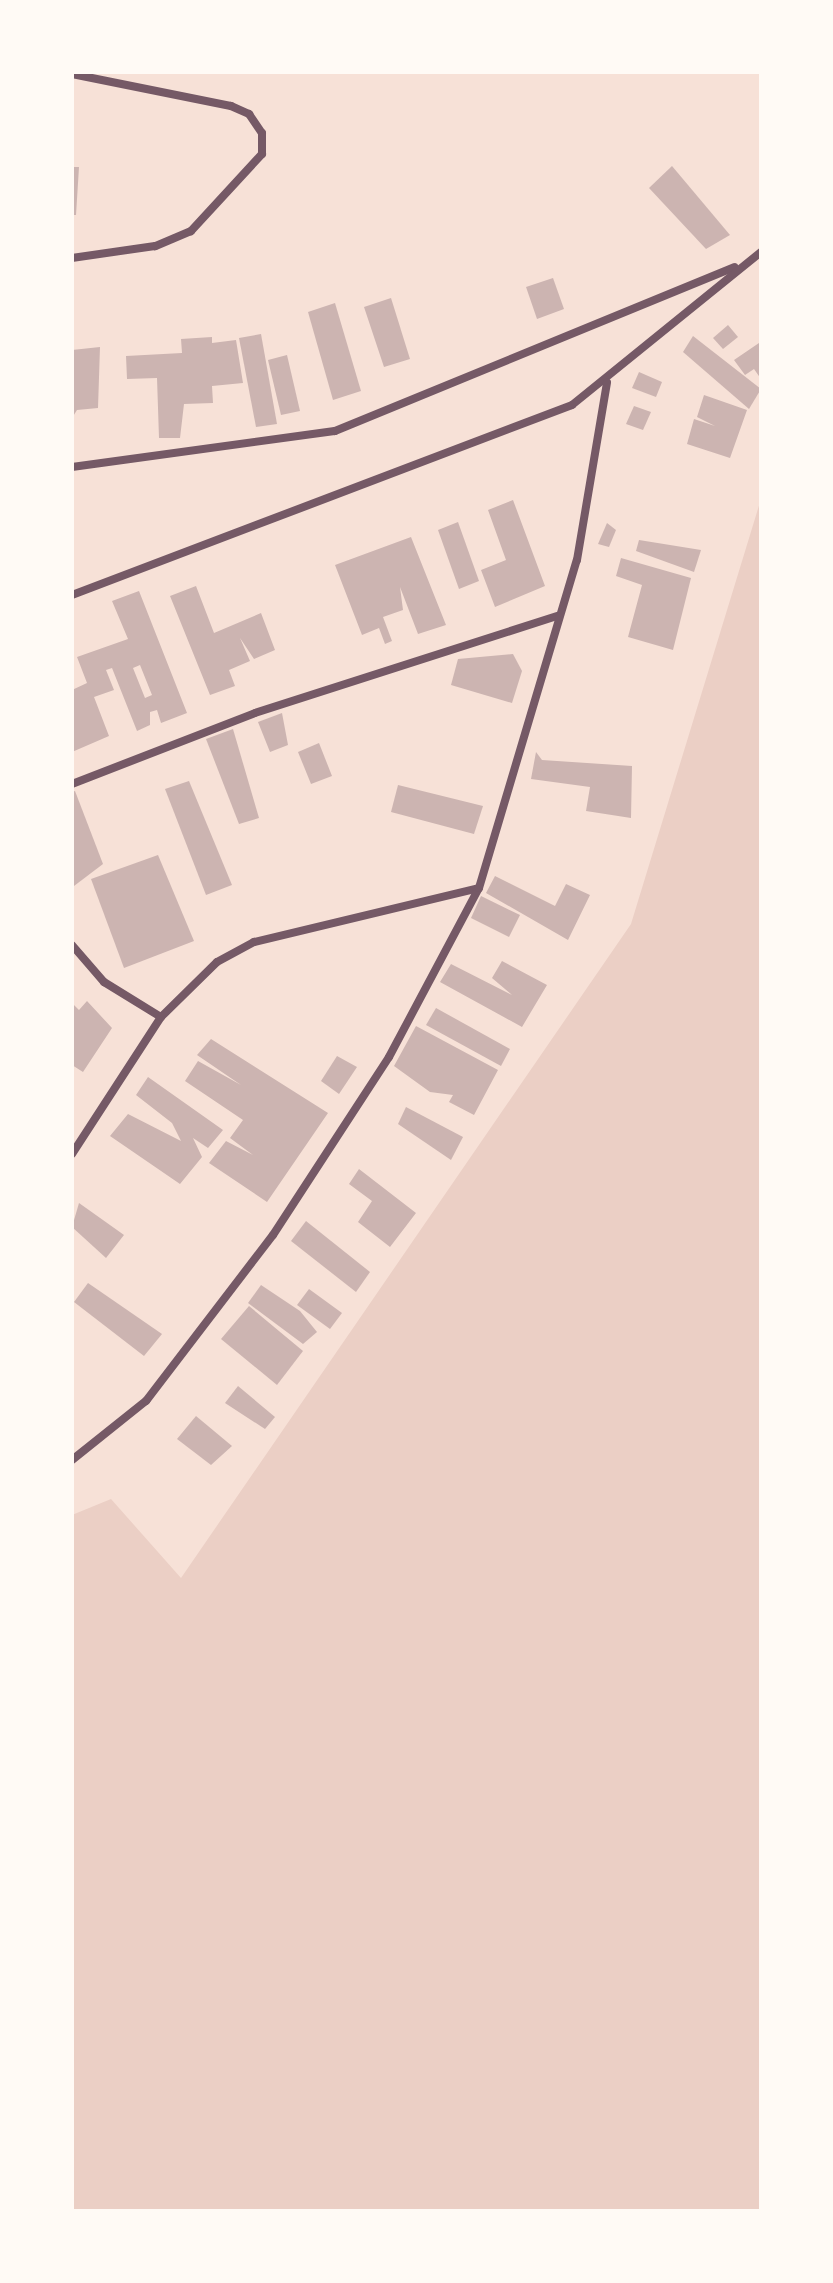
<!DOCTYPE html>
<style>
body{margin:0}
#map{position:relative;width:833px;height:2283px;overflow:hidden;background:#f7e1d7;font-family:Karla,sans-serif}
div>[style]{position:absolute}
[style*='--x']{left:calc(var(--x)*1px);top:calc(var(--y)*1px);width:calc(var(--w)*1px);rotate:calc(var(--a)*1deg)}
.green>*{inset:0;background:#ebcfc5}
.building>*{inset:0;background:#ccb4b1}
.minor>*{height:8px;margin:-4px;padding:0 4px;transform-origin:4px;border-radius:4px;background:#755966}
span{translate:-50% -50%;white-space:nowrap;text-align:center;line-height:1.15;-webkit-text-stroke:8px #fffaf5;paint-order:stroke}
.frame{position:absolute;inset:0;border:74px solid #fffaf5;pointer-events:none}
</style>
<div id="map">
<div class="green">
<i style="clip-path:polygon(761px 499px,761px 2211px,72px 2211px,72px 1515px,111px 1499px,181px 1578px,631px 924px)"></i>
</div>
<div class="building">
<i style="clip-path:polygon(672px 166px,730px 235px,706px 249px,649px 188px)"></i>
<i style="clip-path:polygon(72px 167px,79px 167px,76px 215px,72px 215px)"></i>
<i style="clip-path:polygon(553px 278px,564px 309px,537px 319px,526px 287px)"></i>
<i style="clip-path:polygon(391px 298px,410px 359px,384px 367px,364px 307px)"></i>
<i style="clip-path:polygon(335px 303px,361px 391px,333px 400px,308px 312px)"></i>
<i style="clip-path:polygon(728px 325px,738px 337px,723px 349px,713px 338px)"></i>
<i style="clip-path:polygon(261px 334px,277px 424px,256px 427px,239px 338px)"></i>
<i style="clip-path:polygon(693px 336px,761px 389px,749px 409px,683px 352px)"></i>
<i style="clip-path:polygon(212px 337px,212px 343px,236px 340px,243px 383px,212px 386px,213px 403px,184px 404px,180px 438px,159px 438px,157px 378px,127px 379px,126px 356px,182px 353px,181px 339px)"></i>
<i style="clip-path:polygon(759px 343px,761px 346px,761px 379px,754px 369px,745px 375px,734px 360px)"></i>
<i style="clip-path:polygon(100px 347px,98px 408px,77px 410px,72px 418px,72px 350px)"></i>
<i style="clip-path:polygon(287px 355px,300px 411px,281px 415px,268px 360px)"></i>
<i style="clip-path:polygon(639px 372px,662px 382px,656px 397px,632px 388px)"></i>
<i style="clip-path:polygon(704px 395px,747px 410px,730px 458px,687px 444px,694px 419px,715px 426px,697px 417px)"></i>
<i style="clip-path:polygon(634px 406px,651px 412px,643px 430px,626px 424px)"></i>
<i style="clip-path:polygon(513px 500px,545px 586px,495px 607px,481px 570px,506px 560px,488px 510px)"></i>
<i style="clip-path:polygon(458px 522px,479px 581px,459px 589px,438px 530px)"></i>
<i style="clip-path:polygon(607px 523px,616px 530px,609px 547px,598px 544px)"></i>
<i style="clip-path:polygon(411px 537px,446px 625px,418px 634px,400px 587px,403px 610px,383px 617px,392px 641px,385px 644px,379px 628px,362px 635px,335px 565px)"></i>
<i style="clip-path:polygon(639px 540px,701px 550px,694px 572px,636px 551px)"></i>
<i style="clip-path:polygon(621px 558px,691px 578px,673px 650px,628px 637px,642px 585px,616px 576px)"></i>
<i style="clip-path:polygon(196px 586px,214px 633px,261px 613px,275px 650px,254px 659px,240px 638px,250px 661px,229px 670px,235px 686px,210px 695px,170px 596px)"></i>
<i style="clip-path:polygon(evenodd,139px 591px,187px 713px,161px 723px,157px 710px,150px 712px,150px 725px,137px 731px,112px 668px,106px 670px,114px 690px,94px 697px,109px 736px,72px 752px,72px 690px,87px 683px,77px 657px,128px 639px,112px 601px,139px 591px,140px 665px,152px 695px,145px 698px,133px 668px,140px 665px)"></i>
<i style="clip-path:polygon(513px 654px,522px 671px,512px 703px,451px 685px,458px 659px)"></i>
<i style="clip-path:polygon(282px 713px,288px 745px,270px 752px,258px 722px)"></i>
<i style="clip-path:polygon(233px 729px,259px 818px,239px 824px,206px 739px)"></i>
<i style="clip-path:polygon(319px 743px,332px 776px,311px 784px,298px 752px)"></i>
<i style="clip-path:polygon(536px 752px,542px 760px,632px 766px,631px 818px,586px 811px,590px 787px,531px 779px)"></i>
<i style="clip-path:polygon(189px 781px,232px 885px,206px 895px,165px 789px)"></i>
<i style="clip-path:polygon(398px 785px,483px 806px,474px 834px,391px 812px)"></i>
<i style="clip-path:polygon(75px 791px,103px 864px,74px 886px,72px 792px)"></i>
<i style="clip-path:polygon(158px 855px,194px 941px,124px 968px,91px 879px)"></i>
<i style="clip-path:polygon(495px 876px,555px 906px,566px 884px,590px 895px,568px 940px,486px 893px)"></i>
<i style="clip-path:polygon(481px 896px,520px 915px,509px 937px,471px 918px)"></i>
<i style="clip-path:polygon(502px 961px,547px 985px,522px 1027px,440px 982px,451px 964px,512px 995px,492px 978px)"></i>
<i style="clip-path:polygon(87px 1001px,112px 1028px,83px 1072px,72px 1065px,72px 1003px,79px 1010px)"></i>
<i style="clip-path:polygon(436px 1008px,510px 1049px,501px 1066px,426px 1025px)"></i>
<i style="clip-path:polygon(416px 1026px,498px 1070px,474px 1115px,449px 1102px,453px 1095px,430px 1092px,394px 1066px)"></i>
<i style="clip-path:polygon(211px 1039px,328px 1113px,267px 1202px,209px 1163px,226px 1141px,253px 1155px,230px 1138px,243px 1120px,185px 1081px,198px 1061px,241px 1085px,197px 1055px)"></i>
<i style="clip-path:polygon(337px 1056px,357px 1067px,339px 1094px,321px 1081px)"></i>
<i style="clip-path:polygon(148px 1077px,223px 1130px,208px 1148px,193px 1138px,202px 1157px,180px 1184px,110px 1136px,128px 1114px,181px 1141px,172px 1123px,136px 1095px)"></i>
<i style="clip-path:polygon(406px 1107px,463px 1137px,451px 1160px,398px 1124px)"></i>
<i style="clip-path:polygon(359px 1169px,416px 1213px,390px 1247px,358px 1222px,372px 1201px,349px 1184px)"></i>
<i style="clip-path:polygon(79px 1203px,124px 1235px,106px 1258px,72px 1227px)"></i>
<i style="clip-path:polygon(306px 1221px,370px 1272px,356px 1292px,291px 1241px)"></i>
<i style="clip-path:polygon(88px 1283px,162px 1334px,144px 1356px,74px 1302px)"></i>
<i style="clip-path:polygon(261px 1285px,300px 1311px,317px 1332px,303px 1344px,248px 1303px)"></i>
<i style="clip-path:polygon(309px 1289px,342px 1313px,330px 1329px,297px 1305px)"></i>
<i style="clip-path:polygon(249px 1306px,303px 1351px,277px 1385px,221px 1339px)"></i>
<i style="clip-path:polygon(238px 1386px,275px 1417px,265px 1429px,225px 1403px)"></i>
<i style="clip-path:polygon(196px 1416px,232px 1446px,211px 1465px,177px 1439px)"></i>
</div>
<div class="minor">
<i style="--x:72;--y:74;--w:162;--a:11.4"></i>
<i style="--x:231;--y:106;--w:20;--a:24"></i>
<i style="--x:249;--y:114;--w:23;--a:56"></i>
<i style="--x:262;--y:133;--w:21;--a:90"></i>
<i style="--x:262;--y:154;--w:105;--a:132.7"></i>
<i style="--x:191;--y:231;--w:39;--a:157"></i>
<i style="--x:155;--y:246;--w:84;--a:171.8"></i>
<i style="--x:72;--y:467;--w:265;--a:-7.8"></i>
<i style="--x:335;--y:431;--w:432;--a:-22.3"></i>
<i style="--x:72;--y:595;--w:535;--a:-20.81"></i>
<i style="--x:572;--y:405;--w:243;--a:-39"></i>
<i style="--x:72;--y:784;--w:196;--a:-21.2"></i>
<i style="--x:255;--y:713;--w:318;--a:-17.8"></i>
<i style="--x:72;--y:945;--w:49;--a:49.1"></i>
<i style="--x:104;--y:982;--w:67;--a:31.6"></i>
<i style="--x:72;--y:1154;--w:163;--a:-57"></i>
<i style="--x:161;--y:1017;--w:78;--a:-44.5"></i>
<i style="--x:217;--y:962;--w:42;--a:-28.4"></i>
<i style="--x:254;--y:942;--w:231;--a:-13.5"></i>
<i style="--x:72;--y:1460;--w:95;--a:-38.6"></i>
<i style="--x:146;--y:1401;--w:209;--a:-52.6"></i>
<i style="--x:273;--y:1235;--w:212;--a:-56.9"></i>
<i style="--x:389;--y:1057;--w:191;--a:-62"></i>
<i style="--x:479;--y:888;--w:342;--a:-73.4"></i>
<i style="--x:577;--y:560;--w:180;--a:-80.4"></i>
</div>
<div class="frame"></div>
</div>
